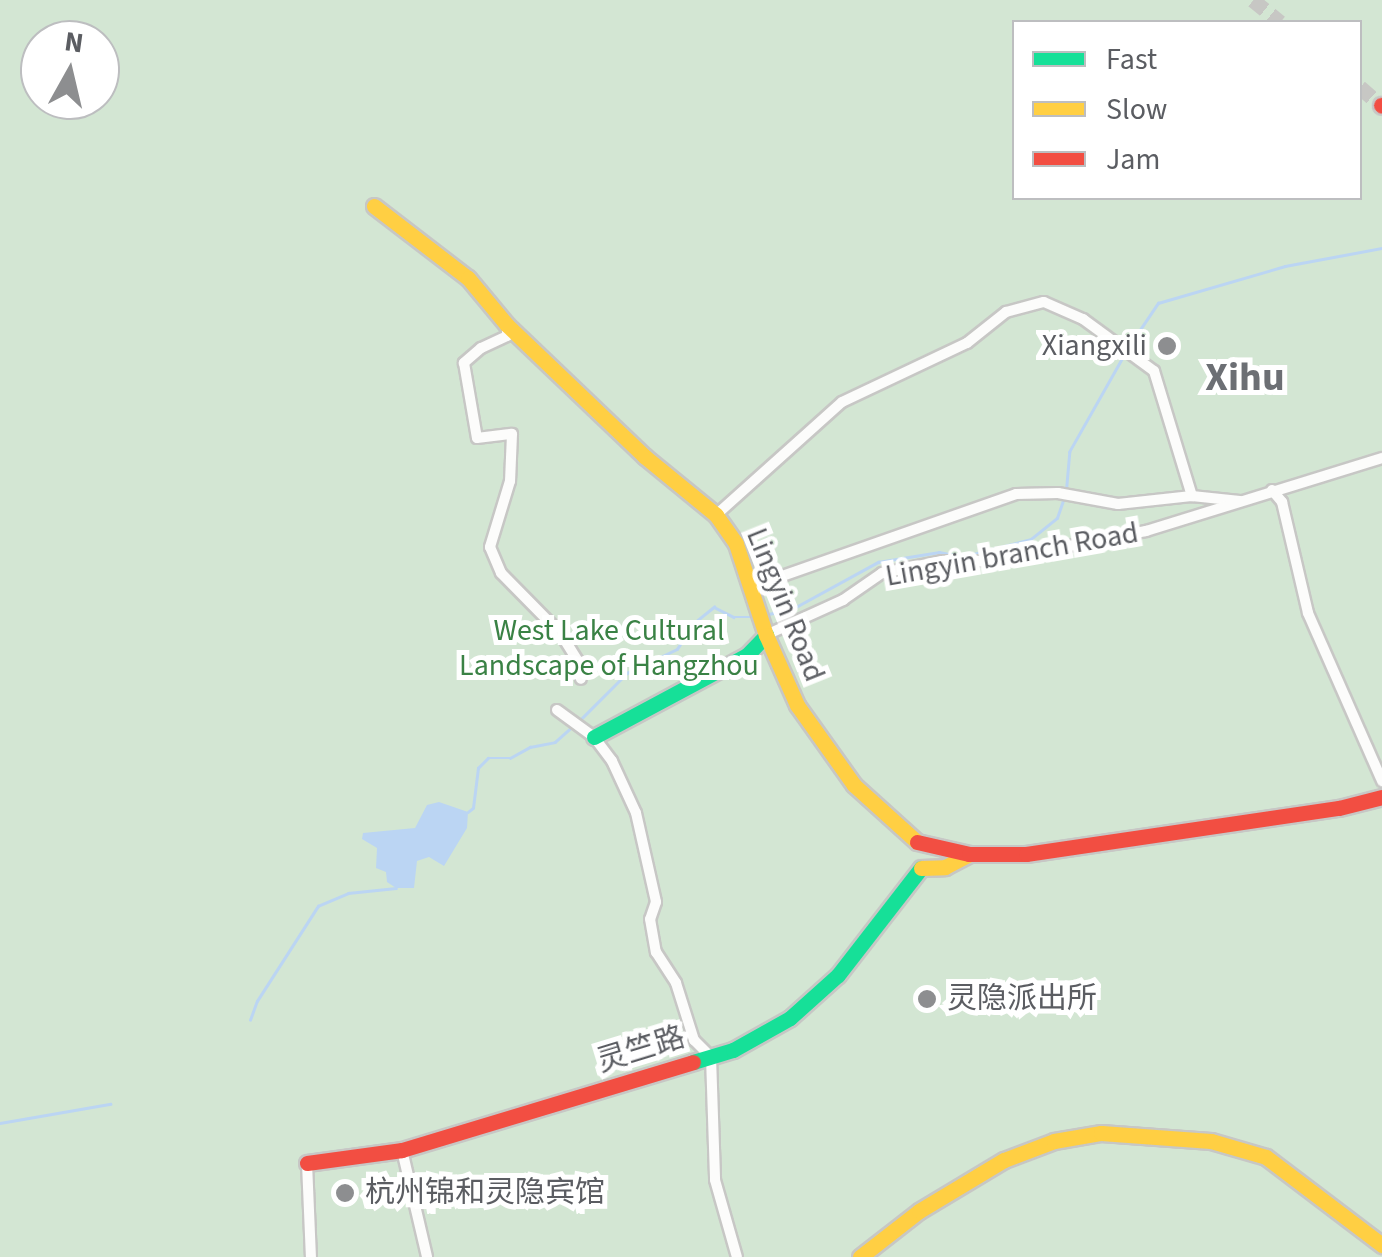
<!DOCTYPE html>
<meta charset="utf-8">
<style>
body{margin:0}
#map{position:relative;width:1382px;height:1257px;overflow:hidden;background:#ebeae5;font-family:"Source Sans 3","Noto Sans SC",sans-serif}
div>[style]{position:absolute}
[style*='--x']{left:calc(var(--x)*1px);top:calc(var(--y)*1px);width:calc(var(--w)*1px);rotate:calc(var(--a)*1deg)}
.green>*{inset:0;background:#d3e6d3}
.water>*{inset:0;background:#bbd5f3}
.stream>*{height:2.5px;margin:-1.25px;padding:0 1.25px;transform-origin:1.25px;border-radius:1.25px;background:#bbd5f3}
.secondary-tunnel>*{height:15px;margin-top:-7.5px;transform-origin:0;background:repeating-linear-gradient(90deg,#c7c7c4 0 15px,transparent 0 23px)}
.roads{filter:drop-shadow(2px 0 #c7c7c5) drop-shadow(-2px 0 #c7c7c5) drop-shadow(0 2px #c7c7c5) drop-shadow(0 -2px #c7c7c5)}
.street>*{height:10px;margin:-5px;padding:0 5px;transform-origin:5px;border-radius:5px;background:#fcfcfb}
.fast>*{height:15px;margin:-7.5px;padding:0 7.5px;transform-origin:7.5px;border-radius:7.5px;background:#16e098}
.slow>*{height:15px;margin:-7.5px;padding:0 7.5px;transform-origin:7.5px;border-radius:7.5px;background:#ffcf43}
.jam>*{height:15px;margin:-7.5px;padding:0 7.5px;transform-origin:7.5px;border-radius:7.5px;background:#f24e42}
.dots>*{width:28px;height:28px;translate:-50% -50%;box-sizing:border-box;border:5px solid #fff;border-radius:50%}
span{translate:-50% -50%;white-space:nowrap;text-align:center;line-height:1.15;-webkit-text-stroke:10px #fff;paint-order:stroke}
.poi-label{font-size:30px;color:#5b5d62}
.right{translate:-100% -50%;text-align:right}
.left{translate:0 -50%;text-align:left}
.street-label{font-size:30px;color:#5b5d62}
.park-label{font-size:30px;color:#3a8245}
.district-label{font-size:40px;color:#6c6f74;font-weight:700}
.legend{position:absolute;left:1012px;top:20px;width:350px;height:180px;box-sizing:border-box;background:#fff;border:2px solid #bdbec0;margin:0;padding:12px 18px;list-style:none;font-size:30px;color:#5b5d62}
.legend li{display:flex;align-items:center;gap:20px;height:50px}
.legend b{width:50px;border:2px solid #bdbec0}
.north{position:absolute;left:20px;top:20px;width:100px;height:100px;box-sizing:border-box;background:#fff;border:2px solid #bdbec0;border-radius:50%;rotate:8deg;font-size:28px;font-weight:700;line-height:40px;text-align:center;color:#5b5d62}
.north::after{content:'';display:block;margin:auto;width:35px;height:45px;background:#8d8e90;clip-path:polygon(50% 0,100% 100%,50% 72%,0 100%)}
</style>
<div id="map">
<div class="green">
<i style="clip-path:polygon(evenodd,0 0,1382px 0,1382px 1257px,0 1257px,0 0,1014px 22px,1360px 22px,1360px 198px,1014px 198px,1014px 22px,0 0,40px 40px,100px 40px,100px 100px,40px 100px,40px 40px)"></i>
</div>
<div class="water">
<i style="clip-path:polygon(439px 802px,468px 812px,467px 828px,444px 866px,429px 857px,417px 861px,414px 888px,396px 888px,387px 882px,386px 872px,376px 868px,377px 848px,362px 839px,363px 833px,415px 828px,427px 805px)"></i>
</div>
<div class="stream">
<i style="--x:1129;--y:346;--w:52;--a:-56"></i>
<i style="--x:1158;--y:303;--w:132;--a:-16.2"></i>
<i style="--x:1285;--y:266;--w:99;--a:-10.5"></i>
<i style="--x:1066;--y:490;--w:38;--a:-85"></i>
<i style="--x:1069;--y:452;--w:114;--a:-60.5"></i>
<i style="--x:966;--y:556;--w:67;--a:-14.7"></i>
<i style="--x:1031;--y:539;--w:33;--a:-39"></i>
<i style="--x:1057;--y:518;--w:21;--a:-71"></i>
<i style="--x:765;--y:615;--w:30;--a:-14"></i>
<i style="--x:794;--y:608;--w:96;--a:-28.7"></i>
<i style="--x:878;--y:562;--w:62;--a:-9.3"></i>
<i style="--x:939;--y:552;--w:20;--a:11"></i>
<i style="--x:579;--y:721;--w:68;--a:-45"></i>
<i style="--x:627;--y:673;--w:55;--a:-25.6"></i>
<i style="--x:677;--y:649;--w:31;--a:-57"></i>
<i style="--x:694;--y:623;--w:26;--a:-39"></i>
<i style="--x:714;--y:607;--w:22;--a:27"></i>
<i style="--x:734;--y:617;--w:19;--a:0"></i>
<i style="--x:468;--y:812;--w:6;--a:-39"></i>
<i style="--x:473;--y:808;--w:40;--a:-82.9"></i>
<i style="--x:478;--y:768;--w:14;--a:-45"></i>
<i style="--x:488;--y:758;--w:22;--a:0"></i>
<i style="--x:510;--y:758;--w:23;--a:-29"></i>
<i style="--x:530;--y:747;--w:25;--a:-11"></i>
<i style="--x:555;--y:742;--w:24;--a:-42"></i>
<i style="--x:250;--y:1020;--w:20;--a:-70"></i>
<i style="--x:257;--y:1001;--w:113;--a:-57.3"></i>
<i style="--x:318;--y:906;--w:33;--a:-23"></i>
<i style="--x:348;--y:893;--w:48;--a:-5.9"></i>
<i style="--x:0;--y:1123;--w:112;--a:-9.8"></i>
</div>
<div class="secondary-tunnel">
<i style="--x:1253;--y:0;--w:35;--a:39"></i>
<i style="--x:1360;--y:87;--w:28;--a:41"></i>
</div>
<div class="roads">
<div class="street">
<i style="--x:507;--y:326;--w:10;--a:90"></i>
<i style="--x:507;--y:336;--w:29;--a:155"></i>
<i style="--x:481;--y:348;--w:23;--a:139"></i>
<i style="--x:464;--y:363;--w:76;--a:80.2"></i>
<i style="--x:477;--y:438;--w:35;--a:-7"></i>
<i style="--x:512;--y:434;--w:47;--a:92.4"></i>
<i style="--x:510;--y:481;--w:69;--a:106.9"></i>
<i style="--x:490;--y:547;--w:28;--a:67"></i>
<i style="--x:501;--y:573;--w:86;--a:45.5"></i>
<i style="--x:561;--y:634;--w:32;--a:58"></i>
<i style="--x:578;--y:661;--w:18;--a:81"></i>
<i style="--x:1272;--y:490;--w:16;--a:50"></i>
<i style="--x:1282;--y:502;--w:114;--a:76.8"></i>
<i style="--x:1308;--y:613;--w:184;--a:66.2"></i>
<i style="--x:716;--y:515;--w:169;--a:-41.9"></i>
<i style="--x:842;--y:402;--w:138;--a:-25.3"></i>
<i style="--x:967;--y:343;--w:50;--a:-38.5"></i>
<i style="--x:1006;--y:312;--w:39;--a:-15"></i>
<i style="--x:1044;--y:302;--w:43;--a:23.6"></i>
<i style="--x:1083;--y:319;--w:88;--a:36.2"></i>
<i style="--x:1154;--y:371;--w:131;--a:73.1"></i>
<i style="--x:1192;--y:496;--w:48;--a:5.9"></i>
<i style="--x:749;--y:582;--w:19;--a:-3"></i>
<i style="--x:768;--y:581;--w:263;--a:-19.3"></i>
<i style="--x:1016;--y:494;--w:42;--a:-1.4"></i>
<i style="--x:1058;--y:493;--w:61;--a:10.4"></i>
<i style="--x:1118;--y:504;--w:74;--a:-6.2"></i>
<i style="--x:766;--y:635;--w:85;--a:-24.4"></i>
<i style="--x:843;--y:600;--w:47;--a:-34.7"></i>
<i style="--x:882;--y:573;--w:61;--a:-11.3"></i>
<i style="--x:942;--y:561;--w:51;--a:0"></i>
<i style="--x:993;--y:561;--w:156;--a:-11.1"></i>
<i style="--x:1146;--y:531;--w:247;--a:-17.2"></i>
<i style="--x:557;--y:710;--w:46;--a:36.1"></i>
<i style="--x:594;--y:737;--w:30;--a:53"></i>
<i style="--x:612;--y:761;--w:57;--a:65.2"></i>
<i style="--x:636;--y:813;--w:91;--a:77.3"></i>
<i style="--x:656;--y:902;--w:18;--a:109"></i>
<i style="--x:650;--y:919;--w:34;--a:80"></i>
<i style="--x:656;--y:952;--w:37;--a:57"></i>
<i style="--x:676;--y:983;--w:60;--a:72.5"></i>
<i style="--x:694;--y:1040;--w:24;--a:45"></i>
<i style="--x:711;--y:1057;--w:123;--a:88.1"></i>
<i style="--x:715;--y:1180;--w:80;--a:74.1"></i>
<i style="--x:402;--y:1150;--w:110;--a:76.8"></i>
<i style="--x:307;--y:1163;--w:94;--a:87.6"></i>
</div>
<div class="fast">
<i style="--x:594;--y:737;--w:174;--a:-28.2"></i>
<i style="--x:747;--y:655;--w:28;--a:-46"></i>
<i style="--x:693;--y:1062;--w:42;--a:-16.7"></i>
<i style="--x:733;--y:1050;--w:65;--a:-29.3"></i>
<i style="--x:790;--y:1018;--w:64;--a:-41.9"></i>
<i style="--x:838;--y:975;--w:135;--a:-52.2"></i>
</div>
<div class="slow">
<i style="--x:374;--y:206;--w:118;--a:37.5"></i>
<i style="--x:468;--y:278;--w:61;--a:50.3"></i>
<i style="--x:507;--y:325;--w:190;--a:43.7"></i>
<i style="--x:644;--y:456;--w:93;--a:39.3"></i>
<i style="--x:716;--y:515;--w:35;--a:55"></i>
<i style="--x:736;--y:544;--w:96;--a:71.8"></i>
<i style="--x:766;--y:635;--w:77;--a:66.1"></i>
<i style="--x:797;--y:705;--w:98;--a:54.5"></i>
<i style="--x:854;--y:785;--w:85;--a:42.1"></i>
<i style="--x:921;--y:868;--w:24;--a:-2"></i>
<i style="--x:945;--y:867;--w:27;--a:-28"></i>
<i style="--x:860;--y:1257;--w:75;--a:-37.9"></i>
<i style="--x:919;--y:1211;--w:99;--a:-31"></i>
<i style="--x:1004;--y:1160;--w:53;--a:-20.8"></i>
<i style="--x:1054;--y:1141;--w:48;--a:-9.7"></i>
<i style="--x:1101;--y:1133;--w:110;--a:4.2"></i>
<i style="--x:1211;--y:1141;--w:57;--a:16.2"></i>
<i style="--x:1266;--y:1157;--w:146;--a:37.2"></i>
</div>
<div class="jam">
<i style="--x:1381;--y:105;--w:1;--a:45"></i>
<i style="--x:917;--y:842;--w:53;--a:13"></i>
<i style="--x:969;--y:854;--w:57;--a:0"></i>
<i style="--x:1026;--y:854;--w:316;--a:-8.4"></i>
<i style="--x:1339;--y:808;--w:44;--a:-14.3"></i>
<i style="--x:307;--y:1163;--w:96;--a:-7.8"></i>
<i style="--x:402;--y:1150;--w:304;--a:-16.8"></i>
</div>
</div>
<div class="dots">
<i style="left:1167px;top:346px;background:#8d8e90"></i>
<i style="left:927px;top:999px;background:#8d8e90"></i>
<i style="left:345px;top:1193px;background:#8d8e90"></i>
</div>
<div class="poi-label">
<span class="right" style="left:1147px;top:346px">Xiangxili</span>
<span class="left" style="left:947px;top:999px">灵隐派出所</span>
<span class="left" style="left:365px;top:1193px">杭州锦和灵隐宾馆</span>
</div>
<div class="street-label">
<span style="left:1012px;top:555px;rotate:-10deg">Lingyin branch Road</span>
<span style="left:785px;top:605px;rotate:68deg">Lingyin Road</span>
<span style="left:641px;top:1050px;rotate:-17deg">灵竺路</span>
</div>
<div class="park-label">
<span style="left:609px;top:648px">West Lake Cultural<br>Landscape of Hangzhou</span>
</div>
<div class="district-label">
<span style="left:1245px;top:378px">Xihu</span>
</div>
<ul class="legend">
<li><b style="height:12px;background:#16e098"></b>Fast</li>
<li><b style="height:12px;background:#ffcf43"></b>Slow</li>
<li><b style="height:12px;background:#f24e42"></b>Jam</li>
</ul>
<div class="north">N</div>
</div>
